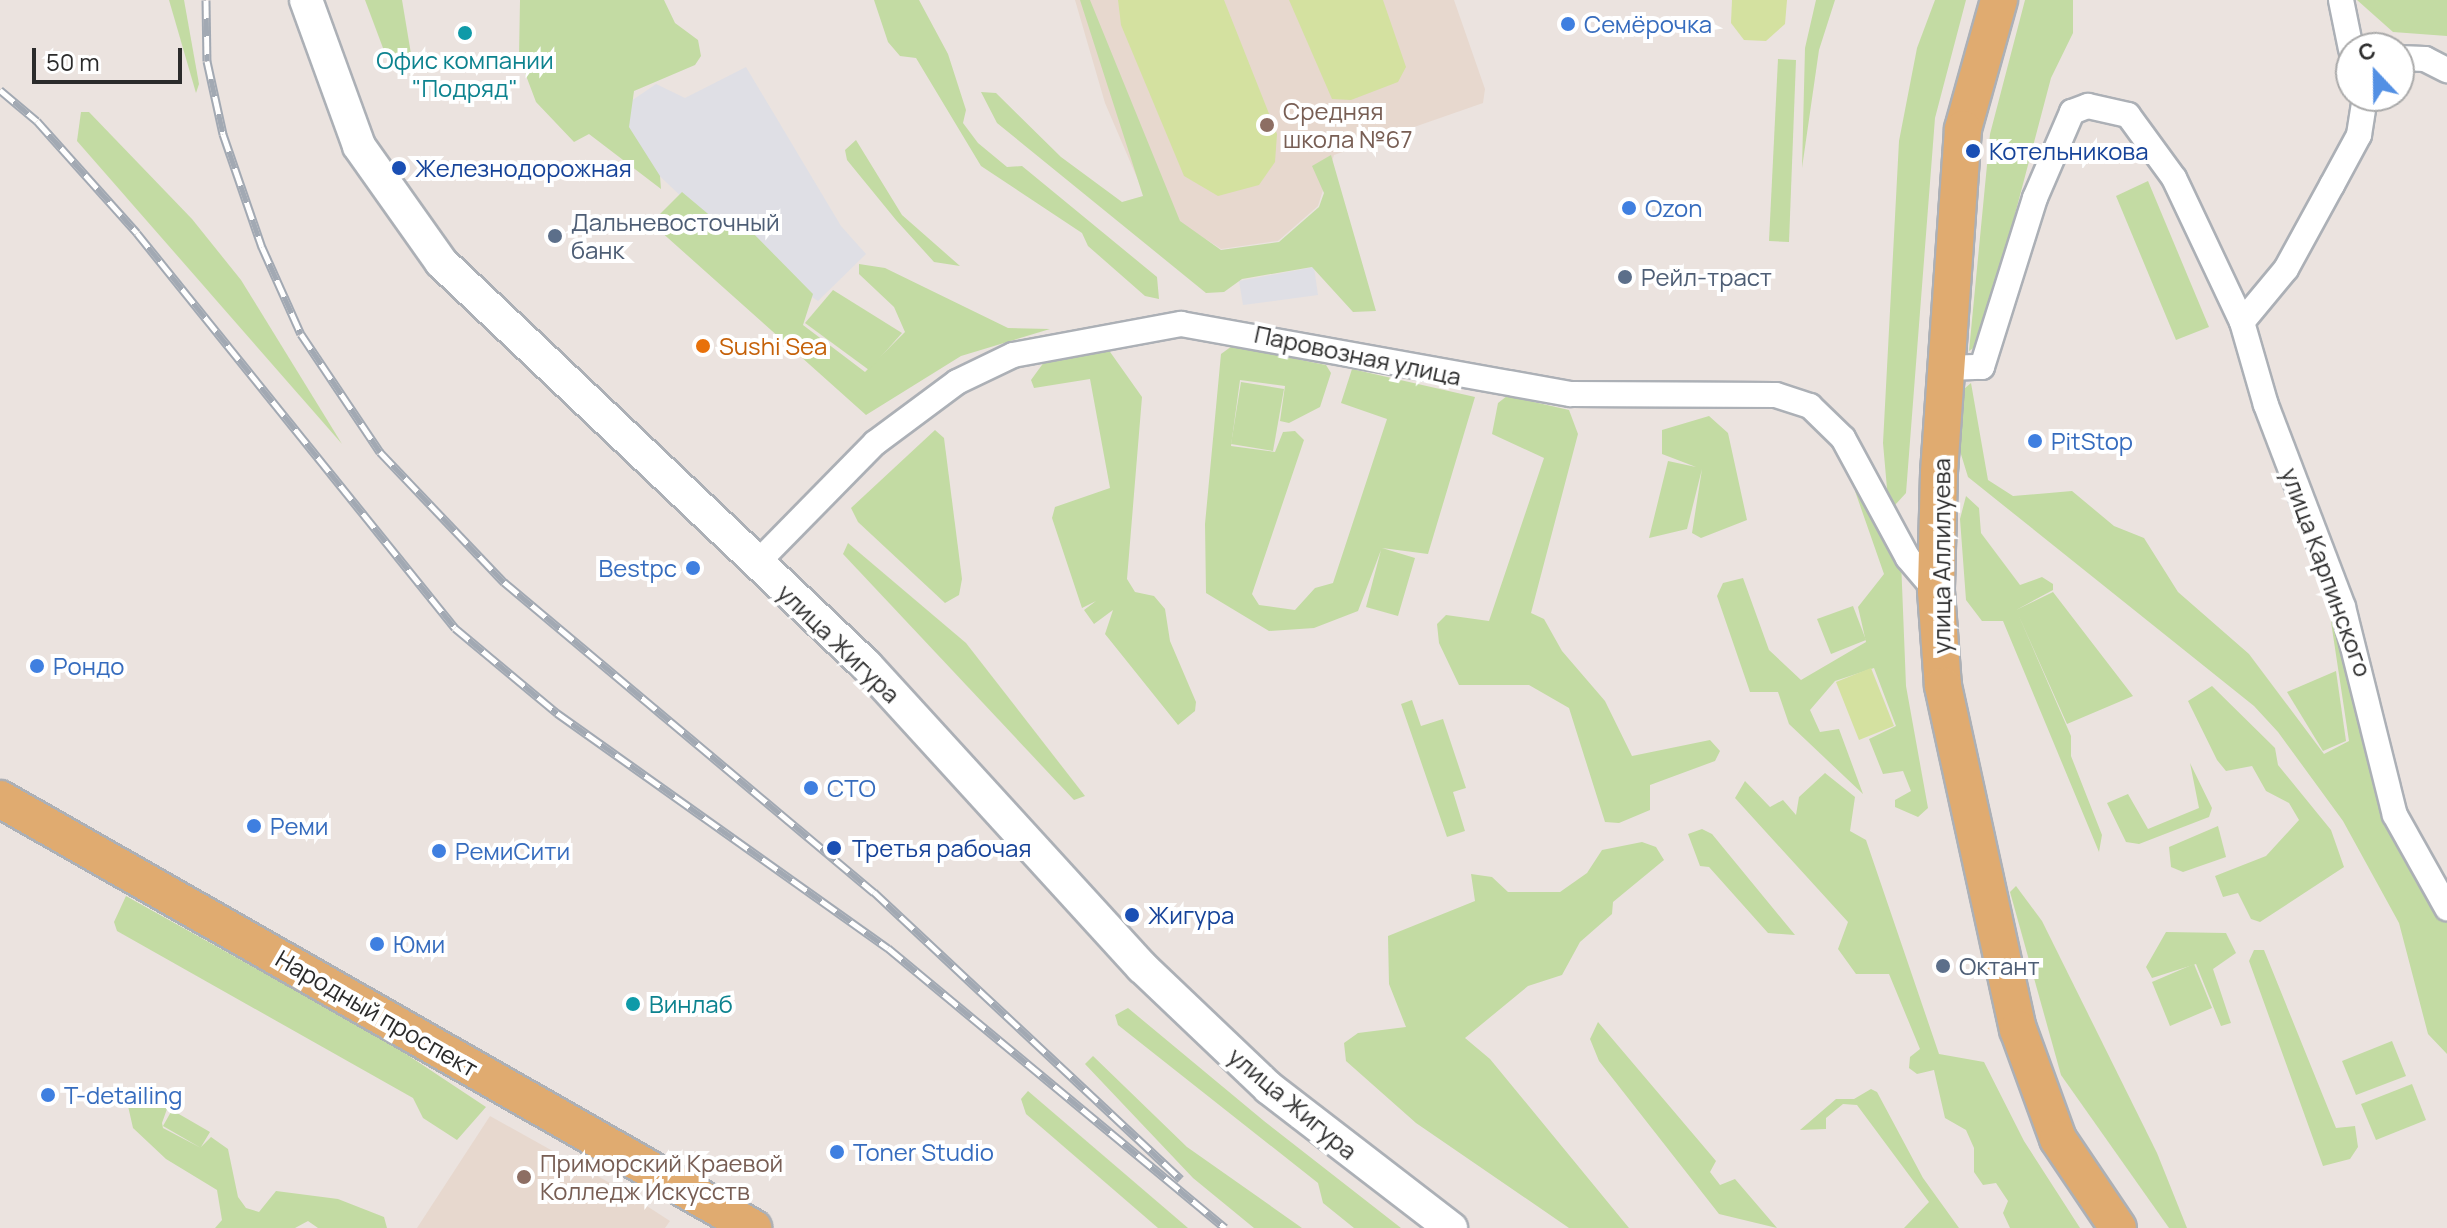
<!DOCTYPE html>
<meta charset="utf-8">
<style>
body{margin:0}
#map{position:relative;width:2447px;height:1228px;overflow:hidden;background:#ebe3df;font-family:Manrope,sans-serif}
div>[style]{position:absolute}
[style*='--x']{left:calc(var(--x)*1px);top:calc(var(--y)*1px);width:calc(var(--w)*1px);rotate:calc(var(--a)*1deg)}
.industrial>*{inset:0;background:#dfdfe5}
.education>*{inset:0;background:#e7d8ce}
.green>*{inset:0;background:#c3dba3}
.pitch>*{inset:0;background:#d4e1a0}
.roads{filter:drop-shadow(2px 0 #acb0b6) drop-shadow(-2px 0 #acb0b6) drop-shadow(0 2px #acb0b6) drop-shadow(0 -2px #acb0b6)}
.minor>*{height:24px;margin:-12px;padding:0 12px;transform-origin:12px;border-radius:12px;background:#fff}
.secondary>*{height:32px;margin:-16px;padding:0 16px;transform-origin:16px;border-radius:16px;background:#fff}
.primary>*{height:36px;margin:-18px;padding:0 18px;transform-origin:18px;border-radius:18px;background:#e0ab70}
.rail>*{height:9px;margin-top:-4.5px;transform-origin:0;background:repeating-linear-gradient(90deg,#fff 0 18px,#a2a9b3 0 36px);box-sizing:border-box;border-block:2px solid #a2a9b3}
.dots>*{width:22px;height:22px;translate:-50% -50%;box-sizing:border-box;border:4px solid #fff;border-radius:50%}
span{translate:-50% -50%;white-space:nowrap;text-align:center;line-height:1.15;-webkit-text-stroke:8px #fff;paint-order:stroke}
.shop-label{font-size:24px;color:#366cbe}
.left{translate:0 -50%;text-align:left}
.right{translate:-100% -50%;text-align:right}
.culture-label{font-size:24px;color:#0d838f}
.education-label{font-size:24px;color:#785e54}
.transit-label{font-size:24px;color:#164399}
.service-label{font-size:24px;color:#4e5e75}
.food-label{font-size:24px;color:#c56008}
.street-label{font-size:24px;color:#2b2b2b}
.north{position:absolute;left:2335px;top:32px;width:80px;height:80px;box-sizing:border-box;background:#fff;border:2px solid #aaa;border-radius:50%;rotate:338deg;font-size:22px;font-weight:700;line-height:32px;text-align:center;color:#2b2b2b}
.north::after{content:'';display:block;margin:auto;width:28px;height:36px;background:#5390e4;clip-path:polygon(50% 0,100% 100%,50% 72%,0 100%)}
.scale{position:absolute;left:32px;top:48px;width:150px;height:36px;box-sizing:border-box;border:4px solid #2b2b2b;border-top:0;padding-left:10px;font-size:24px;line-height:28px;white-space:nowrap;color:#2b2b2b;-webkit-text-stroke:6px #fff;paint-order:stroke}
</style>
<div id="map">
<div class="industrial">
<i style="clip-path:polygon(746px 67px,841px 226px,866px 254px,818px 301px,732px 245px,602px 121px,656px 84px,685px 98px)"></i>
<i style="clip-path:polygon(1314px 267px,1318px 295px,1243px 305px,1239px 281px)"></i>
</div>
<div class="education">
<i style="clip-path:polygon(1075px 0,1454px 0,1485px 89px,1483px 103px,1334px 155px,1318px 206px,1278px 241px,1221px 249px,1147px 201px,1105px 103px)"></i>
<i style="clip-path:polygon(490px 1116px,619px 1188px,670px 1221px,665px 1228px,417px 1228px)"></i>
</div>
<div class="green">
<i style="clip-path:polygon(169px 0,184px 0,199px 84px,196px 93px)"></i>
<i style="clip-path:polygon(365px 0,402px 0,411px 54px,407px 63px,389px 64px)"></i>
<i style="clip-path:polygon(520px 0,664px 0,675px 23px,698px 40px,701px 56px,695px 65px,634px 91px,629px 127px,660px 176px,661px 189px,589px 134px,574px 142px,536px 102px,519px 57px)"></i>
<i style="clip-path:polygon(874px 0,919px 0,948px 54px,966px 110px,963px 123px,978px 143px,1007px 167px,1022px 166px,1157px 277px,1159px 299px,1145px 296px,1088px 246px,1082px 233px,981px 166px,916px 58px,900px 56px,888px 42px)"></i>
<i style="clip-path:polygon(1080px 0,1090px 0,1180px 221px,1221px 250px,1279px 242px,1319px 207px,1324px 193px,1312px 166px,1331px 155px,1376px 311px,1353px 312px,1312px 267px,1242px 279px,1224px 292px,1206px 293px,997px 123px,981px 92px,996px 93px,1061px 157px,1122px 202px,1143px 196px)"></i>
<i style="clip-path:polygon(1816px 0,1835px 0,1819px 50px,1802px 168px,1805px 48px)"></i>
<i style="clip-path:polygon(1935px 0,1966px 0,1935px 118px,1906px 493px,1895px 505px,1888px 500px,1883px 443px,1899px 141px,1917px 48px)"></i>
<i style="clip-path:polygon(2025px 0,2073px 0,2073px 33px,2051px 78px,1981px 343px,1969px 351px,1990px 134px)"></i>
<i style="clip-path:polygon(2357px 0,2447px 0,2447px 36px,2393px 32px)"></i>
<i style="clip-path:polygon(1778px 59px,1796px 60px,1789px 242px,1769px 241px)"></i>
<i style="clip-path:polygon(81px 112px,89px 112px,192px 219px,241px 280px,342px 444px,77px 141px)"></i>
<i style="clip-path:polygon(856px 140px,902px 215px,960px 266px,934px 262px,896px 220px,847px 160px,845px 150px)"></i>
<i style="clip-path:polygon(2148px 181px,2209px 327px,2176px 340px,2116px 196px)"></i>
<i style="clip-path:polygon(682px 192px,732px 234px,748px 228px,813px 294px,803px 325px,865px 372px,905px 332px,894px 307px,859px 274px,859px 264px,885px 268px,1008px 328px,1050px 329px,961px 356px,866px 415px,659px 230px,656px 218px)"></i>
<i style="clip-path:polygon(833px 290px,902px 333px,869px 370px,805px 323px)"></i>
<i style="clip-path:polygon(1232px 346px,1326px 365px,1331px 373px,1320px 407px,1289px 423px,1280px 421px,1285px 386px,1240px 380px,1231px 446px,1275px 452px,1283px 432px,1295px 431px,1304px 440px,1252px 594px,1259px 605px,1295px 610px,1315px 588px,1333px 583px,1387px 419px,1341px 403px,1352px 369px,1475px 397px,1428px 554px,1382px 548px,1415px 558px,1398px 616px,1366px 607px,1381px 550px,1358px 611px,1314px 628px,1269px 631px,1206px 593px,1205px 524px,1221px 354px)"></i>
<i style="clip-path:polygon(1108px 349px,1142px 397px,1127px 579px,1135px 592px,1154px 596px,1165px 609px,1170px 641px,1196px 702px,1195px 711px,1178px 725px,1105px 634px,1113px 610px,1094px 624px,1084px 610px,1096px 601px,1082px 608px,1052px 518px,1055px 507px,1110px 488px,1090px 379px,1034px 388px,1031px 380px,1047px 358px)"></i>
<i style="clip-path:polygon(1241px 382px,1284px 389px,1273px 451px,1231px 444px)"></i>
<i style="clip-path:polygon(1971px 383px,1988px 480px,2013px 496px,2072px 491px,2114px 526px,2144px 538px,2178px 592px,2249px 654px,2324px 754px,2349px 741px,2325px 582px,2407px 856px,2447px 923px,2447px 1054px,2428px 1034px,2399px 923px,2343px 821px,2278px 732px,2254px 706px,1968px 477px,1960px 451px,1961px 411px,1964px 389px)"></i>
<i style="clip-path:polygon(1507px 396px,1569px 410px,1578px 434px,1531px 613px,1544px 619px,1562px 651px,1605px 701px,1632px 756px,1710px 740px,1720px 751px,1715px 761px,1650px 785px,1650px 810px,1619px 823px,1605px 822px,1569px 708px,1529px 685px,1459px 685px,1439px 643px,1437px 624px,1446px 615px,1489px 621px,1544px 458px,1492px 434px,1498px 403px)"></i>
<i style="clip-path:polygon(1709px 416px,1728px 433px,1747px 520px,1701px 538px,1692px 533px,1702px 469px,1687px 529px,1649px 538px,1668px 461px,1696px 467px,1662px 454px,1662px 430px)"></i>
<i style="clip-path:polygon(935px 430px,944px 438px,962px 579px,959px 595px,945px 603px,858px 522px,851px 508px)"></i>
<i style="clip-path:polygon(1859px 488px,1901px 560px,1906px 686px,1928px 808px,1918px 817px,1895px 807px,1895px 800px,1911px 791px,1903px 771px,1883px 774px,1869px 739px,1896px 726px,1874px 668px,1835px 681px,1810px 710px,1820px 732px,1839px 729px,1863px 794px,1789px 724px,1778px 692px,1750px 692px,1717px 596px,1723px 583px,1743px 578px,1769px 650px,1801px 680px,1866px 642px,1858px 607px,1884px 574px,1855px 491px)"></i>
<i style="clip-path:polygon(1966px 496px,1979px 508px,1981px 533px,2020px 585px,2042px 577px,2053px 584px,2053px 590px,2016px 610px,2053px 592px,2133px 696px,2067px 724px,2018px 614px,2071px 736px,2071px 756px,2102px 835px,2099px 852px,2003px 621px,1982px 621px,1966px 600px,1960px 519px)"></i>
<i style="clip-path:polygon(848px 543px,966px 643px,1085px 796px,1074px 800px,843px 554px)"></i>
<i style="clip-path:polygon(1853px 606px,1866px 640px,1831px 654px,1817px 619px)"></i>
<i style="clip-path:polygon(2336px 671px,2346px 741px,2323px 751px,2287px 692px)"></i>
<i style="clip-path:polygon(2212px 686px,2275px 748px,2278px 765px,2331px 830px,2344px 867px,2260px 922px,2251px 919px,2238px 893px,2223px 897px,2215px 876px,2266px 856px,2299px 820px,2289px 803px,2266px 791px,2252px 766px,2226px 771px,2217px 760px,2188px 701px)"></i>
<i style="clip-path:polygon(1412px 700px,1421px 726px,1443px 719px,1466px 788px,1453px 792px,1465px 831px,1447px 837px,1401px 704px)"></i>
<i style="clip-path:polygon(2190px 763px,2212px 808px,2209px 817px,2139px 844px,2126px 842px,2107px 803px,2128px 794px,2148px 829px,2199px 808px)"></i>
<i style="clip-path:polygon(1825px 773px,1855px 797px,1850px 831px,1866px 840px,1939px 1054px,1984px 1062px,2024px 1141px,2080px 1228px,2010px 1228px,2003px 1213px,2008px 1201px,1996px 1183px,1983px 1185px,1974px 1172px,1974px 1148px,1966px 1130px,1945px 1118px,1934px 1070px,1917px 1074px,1909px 1068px,1910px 1057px,1920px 1049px,1889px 974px,1856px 974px,1838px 949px,1848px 922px,1735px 798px,1745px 781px,1770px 807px,1783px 800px,1796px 815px,1799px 797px)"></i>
<i style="clip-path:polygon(2218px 826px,2226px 857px,2183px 872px,2171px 867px,2169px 847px)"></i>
<i style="clip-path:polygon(1702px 829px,1712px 834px,1795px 935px,1768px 933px,1709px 867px,1700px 866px,1688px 834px)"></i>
<i style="clip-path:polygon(1642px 842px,1656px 847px,1664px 860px,1613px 902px,1612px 914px,1580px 942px,1562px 975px,1528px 986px,1465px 1038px,1490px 1059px,1629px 1228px,1569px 1228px,1416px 1123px,1346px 1061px,1344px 1043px,1358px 1033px,1406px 1027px,1389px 984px,1388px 936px,1475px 901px,1471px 874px,1492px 877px,1508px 892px,1560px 892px,1587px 873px,1602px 850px)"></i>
<i style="clip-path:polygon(2016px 886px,2042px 921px,2157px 1153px,2187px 1228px,2169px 1228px,2061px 1075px,2010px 892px)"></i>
<i style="clip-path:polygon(126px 896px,388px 1042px,486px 1107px,457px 1140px,423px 1118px,413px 1098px,117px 931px,114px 922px)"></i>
<i style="clip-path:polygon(2166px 932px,2226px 933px,2236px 953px,2213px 969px,2231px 1023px,2221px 1026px,2196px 964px,2152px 978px,2146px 967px)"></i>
<i style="clip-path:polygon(2254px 950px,2264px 950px,2336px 1128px,2355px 1126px,2358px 1147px,2350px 1159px,2323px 1166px,2249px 961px)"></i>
<i style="clip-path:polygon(2194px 964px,2212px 1008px,2170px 1026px,2152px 982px)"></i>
<i style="clip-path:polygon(1128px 1008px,1264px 1121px,1401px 1228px,1354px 1228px,1323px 1203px,1318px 1183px,1118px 1025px,1115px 1015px)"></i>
<i style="clip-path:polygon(1598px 1022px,1716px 1161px,1710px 1172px,1720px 1185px,1735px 1179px,1777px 1228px,1719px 1214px,1599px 1061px,1590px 1039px)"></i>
<i style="clip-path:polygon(2392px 1041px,2406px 1076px,2356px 1095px,2342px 1061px)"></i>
<i style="clip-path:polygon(1093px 1056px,1187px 1147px,1302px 1228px,1254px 1228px,1193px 1178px,1085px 1064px)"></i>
<i style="clip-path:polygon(2412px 1084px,2426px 1120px,2376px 1140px,2361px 1104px)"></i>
<i style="clip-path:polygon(1871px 1089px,1877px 1092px,1923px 1178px,1959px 1228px,1904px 1228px,1929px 1202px,1857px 1105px,1843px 1104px,1826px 1118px,1826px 1129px,1800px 1130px,1836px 1099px,1854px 1099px)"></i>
<i style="clip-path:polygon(140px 1091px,167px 1109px,162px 1123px,163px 1128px,201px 1148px,163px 1126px,172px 1110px,210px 1132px,201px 1147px,211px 1137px,228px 1149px,238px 1197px,246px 1208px,259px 1212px,276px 1191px,338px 1199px,384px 1217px,387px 1228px,318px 1228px,308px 1221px,295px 1228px,215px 1228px,222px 1220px,217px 1190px,166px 1159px,133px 1128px,128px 1106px)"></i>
<i style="clip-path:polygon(1028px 1091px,1188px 1228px,1158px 1228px,1026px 1114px,1021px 1099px)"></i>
</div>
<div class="pitch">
<i style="clip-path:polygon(1118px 0,1224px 0,1277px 134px,1275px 162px,1259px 185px,1218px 196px,1184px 176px,1121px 25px)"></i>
<i style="clip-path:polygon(1289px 0,1383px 0,1406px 67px,1398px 82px,1351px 100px,1332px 99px)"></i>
<i style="clip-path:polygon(1732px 0,1787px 0,1785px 24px,1766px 41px,1744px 40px,1731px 23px)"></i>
<i style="clip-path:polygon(1871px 668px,1894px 726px,1859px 740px,1836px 682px)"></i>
</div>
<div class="roads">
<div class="minor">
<i style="--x:2341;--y:0;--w:50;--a:78.5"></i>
<i style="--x:2399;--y:58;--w:26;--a:2"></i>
<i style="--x:2425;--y:59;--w:25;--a:27"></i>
<i style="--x:2242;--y:322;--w:69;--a:-50.3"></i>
<i style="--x:2286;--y:269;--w:96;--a:-61.3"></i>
<i style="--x:2332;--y:185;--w:57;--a:-61.6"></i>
<i style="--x:2359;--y:135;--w:39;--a:-81"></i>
<i style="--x:1946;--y:368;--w:36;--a:-2"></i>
<i style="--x:1982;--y:367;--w:177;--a:-72.6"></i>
<i style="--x:2035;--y:198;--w:94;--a:-66.7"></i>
<i style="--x:2072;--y:112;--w:17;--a:-21"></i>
<i style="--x:2088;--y:106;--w:41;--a:12.7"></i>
<i style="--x:2128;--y:115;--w:78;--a:53.9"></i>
<i style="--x:2174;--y:178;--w:159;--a:64.7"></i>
<i style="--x:2242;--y:322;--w:86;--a:73.9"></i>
<i style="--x:2266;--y:405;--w:216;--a:69.1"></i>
<i style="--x:2343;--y:607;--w:214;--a:76"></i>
<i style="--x:2395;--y:815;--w:107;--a:60.8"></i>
<i style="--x:757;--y:563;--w:168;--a:-45.5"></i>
<i style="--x:875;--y:443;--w:102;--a:-36.6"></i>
<i style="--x:957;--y:382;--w:62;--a:-25.7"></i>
<i style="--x:1013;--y:355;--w:171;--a:-10.5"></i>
<i style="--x:1181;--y:324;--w:396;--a:10.2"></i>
<i style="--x:1571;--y:394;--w:205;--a:0.3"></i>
<i style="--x:1776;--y:395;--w:36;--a:18"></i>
<i style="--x:1810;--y:406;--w:46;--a:44.1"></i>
<i style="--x:1843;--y:438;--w:136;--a:61.6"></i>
<i style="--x:1908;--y:558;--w:43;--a:49.7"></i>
</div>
<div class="secondary">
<i style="--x:306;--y:0;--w:155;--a:70"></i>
<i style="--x:359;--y:146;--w:142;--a:54.7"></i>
<i style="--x:441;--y:262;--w:587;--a:43.48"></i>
<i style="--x:867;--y:666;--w:408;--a:47.6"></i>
<i style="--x:1142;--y:967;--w:175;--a:43.6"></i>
<i style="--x:1269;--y:1088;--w:230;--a:37.6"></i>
</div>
<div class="primary">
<i style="--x:1999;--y:0;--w:134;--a:105.6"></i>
<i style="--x:1963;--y:129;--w:345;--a:94"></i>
<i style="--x:1939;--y:473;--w:118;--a:91.5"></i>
<i style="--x:1936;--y:591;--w:95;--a:85.8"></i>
<i style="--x:1943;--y:686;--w:351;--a:77.7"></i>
<i style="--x:2018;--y:1029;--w:117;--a:70"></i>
<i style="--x:2058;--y:1139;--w:107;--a:56"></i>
<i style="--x:0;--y:799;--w:867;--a:29.67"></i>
</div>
</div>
<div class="rail">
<i style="--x:206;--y:0;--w:61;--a:89.1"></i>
<i style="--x:207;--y:61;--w:75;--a:77.6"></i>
<i style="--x:223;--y:134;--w:120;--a:71"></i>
<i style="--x:262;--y:247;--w:95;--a:65.9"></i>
<i style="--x:301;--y:334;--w:142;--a:56.2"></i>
<i style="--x:380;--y:452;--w:180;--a:46.4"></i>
<i style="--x:504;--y:582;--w:483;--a:40"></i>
<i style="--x:874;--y:892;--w:420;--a:43.1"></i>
<i style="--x:0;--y:90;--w:48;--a:40"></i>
<i style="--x:37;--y:121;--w:150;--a:48.2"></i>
<i style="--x:137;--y:233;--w:507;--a:51.16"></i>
<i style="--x:455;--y:628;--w:133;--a:39.8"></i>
<i style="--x:557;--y:713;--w:406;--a:35.4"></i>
<i style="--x:888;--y:948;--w:438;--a:39.7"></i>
</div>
<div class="dots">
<i style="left:1568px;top:24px;background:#3f7fe0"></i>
<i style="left:465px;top:33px;background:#0f9aa8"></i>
<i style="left:1267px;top:125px;background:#8d6e63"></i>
<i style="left:1973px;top:151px;background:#1a4fb4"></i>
<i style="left:399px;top:168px;background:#1a4fb4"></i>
<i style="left:1629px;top:208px;background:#3f7fe0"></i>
<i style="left:555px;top:236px;background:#5c6f8a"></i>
<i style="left:1625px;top:277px;background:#5c6f8a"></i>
<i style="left:703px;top:346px;background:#e8710a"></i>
<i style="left:2035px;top:441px;background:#3f7fe0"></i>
<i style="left:693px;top:568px;background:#3f7fe0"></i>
<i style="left:37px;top:666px;background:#3f7fe0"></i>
<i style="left:811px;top:788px;background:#3f7fe0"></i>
<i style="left:254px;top:826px;background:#3f7fe0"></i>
<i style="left:834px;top:848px;background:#1a4fb4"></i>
<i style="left:439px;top:851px;background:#3f7fe0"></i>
<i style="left:1132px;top:915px;background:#1a4fb4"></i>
<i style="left:377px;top:944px;background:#3f7fe0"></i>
<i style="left:1943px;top:966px;background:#5c6f8a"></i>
<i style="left:633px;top:1004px;background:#0f9aa8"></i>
<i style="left:48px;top:1095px;background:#3f7fe0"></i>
<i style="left:837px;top:1152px;background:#3f7fe0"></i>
<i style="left:524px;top:1177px;background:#8d6e63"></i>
</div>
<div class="shop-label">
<span class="left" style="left:1584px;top:24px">Семёрочка</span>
<span class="left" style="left:1645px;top:208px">Ozon</span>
<span class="left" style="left:2051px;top:441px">PitStop</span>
<span class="right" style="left:677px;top:568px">Bestpc</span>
<span class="left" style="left:53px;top:666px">Рондо</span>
<span class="left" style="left:827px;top:788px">СТО</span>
<span class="left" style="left:270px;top:826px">Реми</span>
<span class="left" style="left:455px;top:851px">РемиСити</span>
<span class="left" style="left:393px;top:944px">Юми</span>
<span class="left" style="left:64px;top:1095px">T-detailing</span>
<span class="left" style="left:853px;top:1152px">Toner Studio</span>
</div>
<div class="culture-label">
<span style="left:465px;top:74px">Офис компании<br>"Подряд"</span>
<span class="left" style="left:649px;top:1004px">Винлаб</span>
</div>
<div class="education-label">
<span class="left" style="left:1283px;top:125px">Средняя<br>школа №67</span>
<span class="left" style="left:540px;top:1177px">Приморский Краевой<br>Колледж Искусств</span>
</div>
<div class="transit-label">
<span class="left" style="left:1989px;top:151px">Котельникова</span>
<span class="left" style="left:415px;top:168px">Железнодорожная</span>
<span class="left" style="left:852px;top:848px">Третья рабочая</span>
<span class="left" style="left:1148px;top:915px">Жигура</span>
</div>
<div class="service-label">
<span class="left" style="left:571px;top:236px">Дальневосточный<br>банк</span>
<span class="left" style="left:1641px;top:277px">Рейл-траст</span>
<span class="left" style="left:1959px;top:966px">Октант</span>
</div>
<div class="food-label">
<span class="left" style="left:719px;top:346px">Sushi Sea</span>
</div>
<div class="street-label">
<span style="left:1358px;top:355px;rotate:12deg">Паровозная улица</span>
<span style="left:1941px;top:556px;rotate:-90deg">улица Аллилуева</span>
<span style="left:2327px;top:572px;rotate:70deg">улица Карпинского</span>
<span style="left:839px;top:643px;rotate:44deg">улица Жигура</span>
<span style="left:377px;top:1013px;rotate:30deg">Народный проспект</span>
<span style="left:1293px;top:1103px;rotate:40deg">улица Жигура</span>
</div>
<div class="north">С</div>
<div class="scale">50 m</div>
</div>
